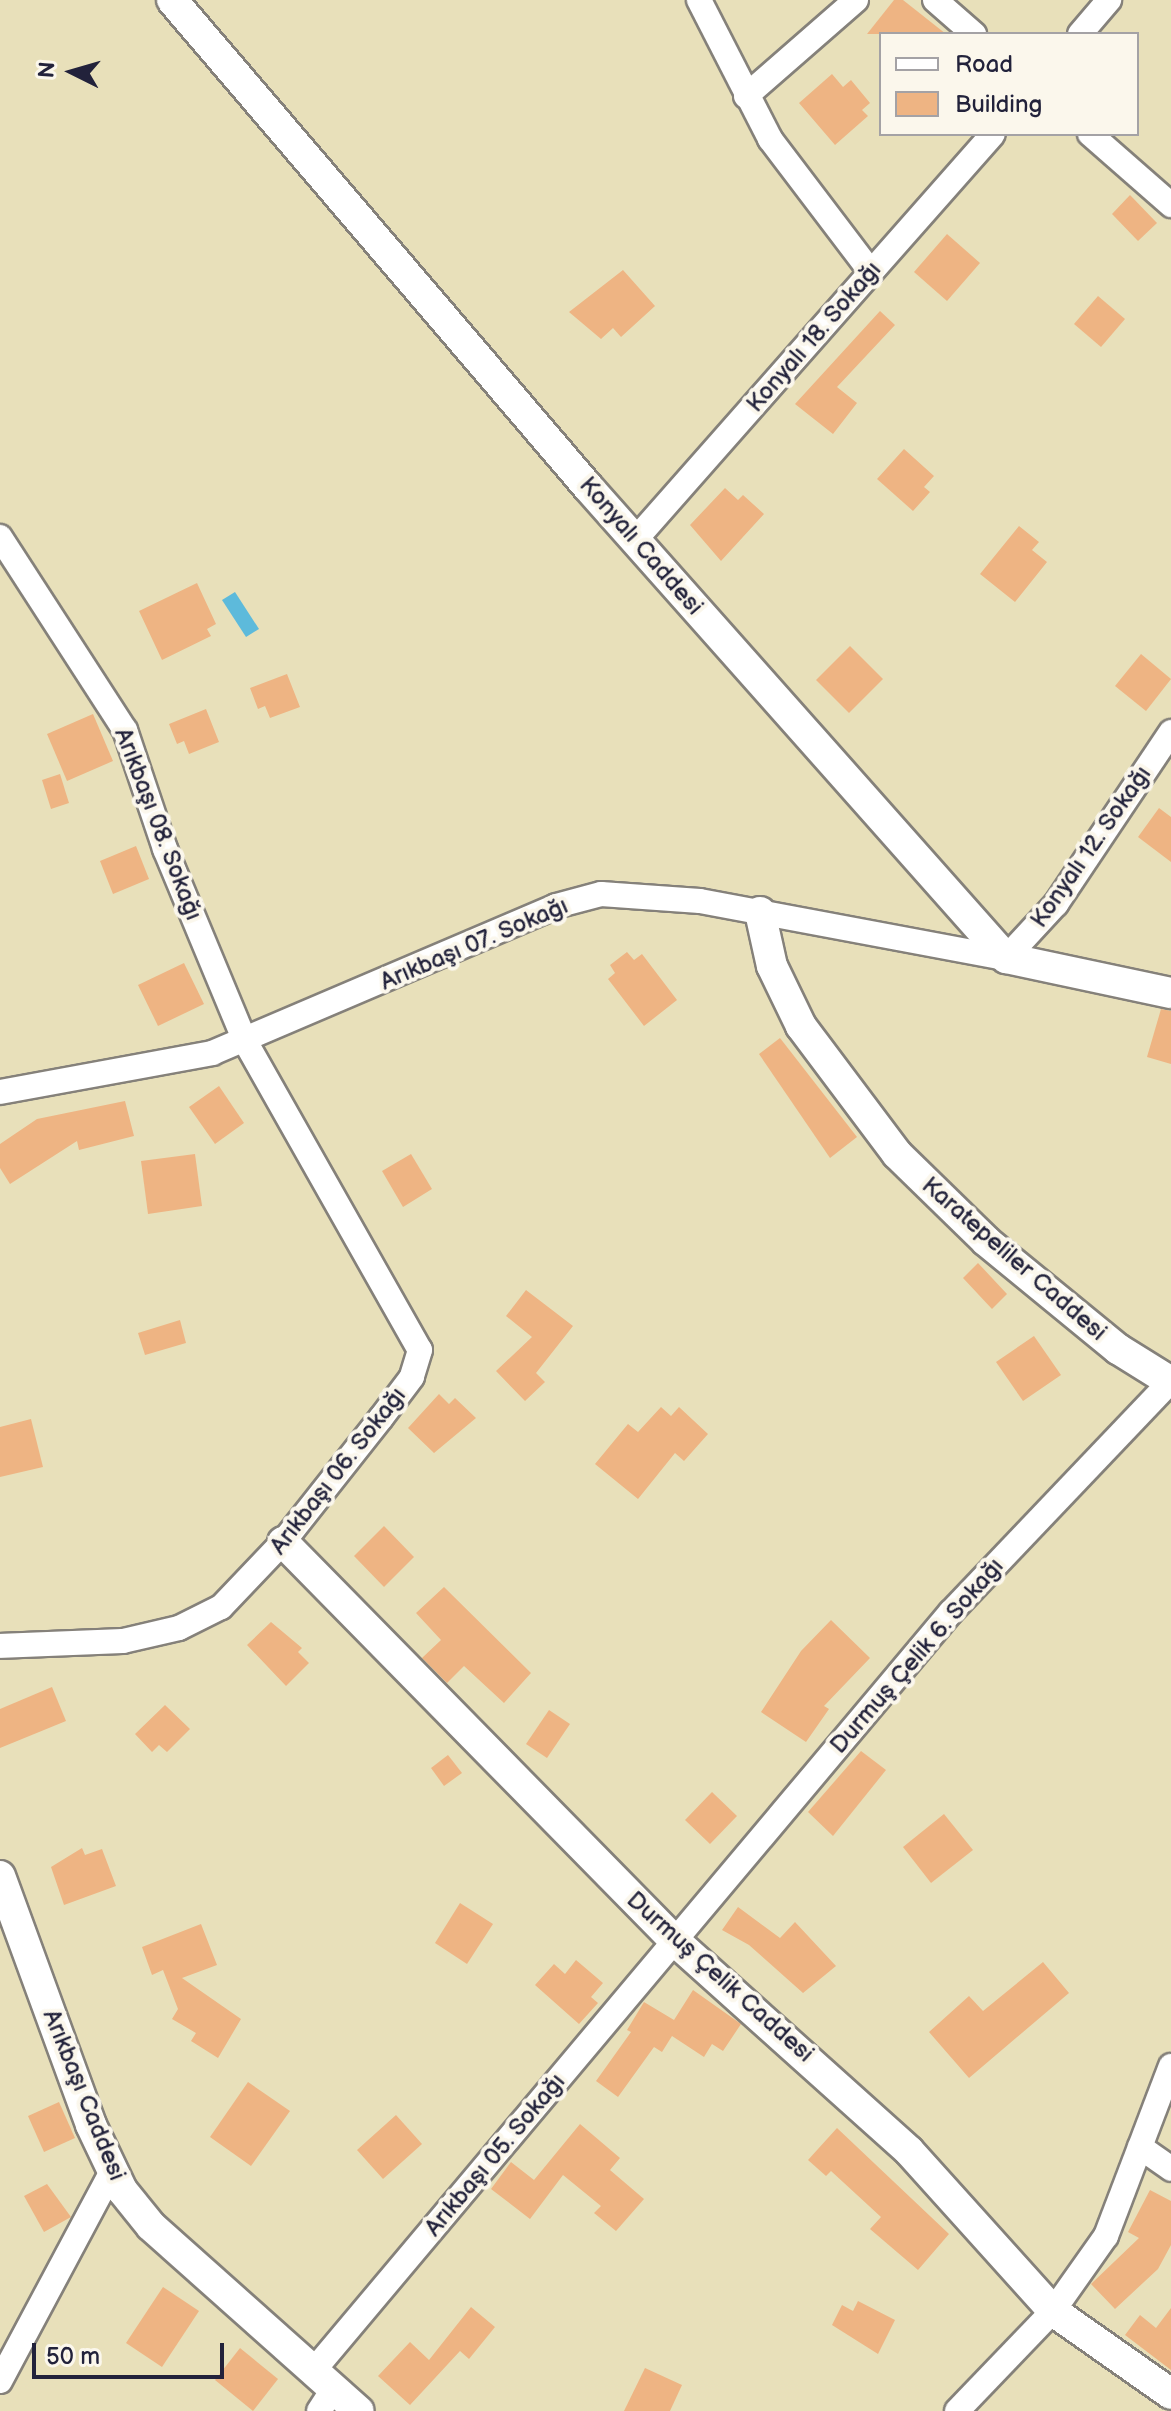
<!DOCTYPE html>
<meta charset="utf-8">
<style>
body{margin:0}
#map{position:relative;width:1171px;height:2411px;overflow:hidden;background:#e8e0ba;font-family:"Balsamiq Sans",sans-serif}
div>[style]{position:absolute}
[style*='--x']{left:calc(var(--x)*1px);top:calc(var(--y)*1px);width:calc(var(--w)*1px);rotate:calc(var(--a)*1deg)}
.water>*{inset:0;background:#5dbadb}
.building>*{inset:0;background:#eeb483}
.roads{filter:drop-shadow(2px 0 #85817a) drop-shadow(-2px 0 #85817a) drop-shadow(0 2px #85817a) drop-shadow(0 -2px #85817a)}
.minor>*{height:24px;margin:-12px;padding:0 12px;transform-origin:12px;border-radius:12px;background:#fff}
.tertiary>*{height:30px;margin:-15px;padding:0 15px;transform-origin:15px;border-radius:15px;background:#fff}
span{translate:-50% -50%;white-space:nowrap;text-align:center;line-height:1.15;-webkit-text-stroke:8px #fbf7ec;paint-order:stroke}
.street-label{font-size:24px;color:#22223b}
.legend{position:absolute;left:879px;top:32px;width:260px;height:104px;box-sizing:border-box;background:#fbf7ec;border:2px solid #a4a2a5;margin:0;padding:10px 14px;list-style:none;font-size:24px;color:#22223b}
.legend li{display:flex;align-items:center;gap:16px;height:40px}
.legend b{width:40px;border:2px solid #a4a2a5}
.north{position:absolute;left:32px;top:32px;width:80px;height:80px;-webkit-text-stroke:6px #fbf7ec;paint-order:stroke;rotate:275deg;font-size:22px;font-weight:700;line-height:32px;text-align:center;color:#22223b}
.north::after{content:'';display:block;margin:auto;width:28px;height:36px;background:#22223b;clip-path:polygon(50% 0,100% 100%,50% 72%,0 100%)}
.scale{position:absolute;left:32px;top:2343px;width:192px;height:36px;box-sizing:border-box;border:4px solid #22223b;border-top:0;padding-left:10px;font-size:24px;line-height:28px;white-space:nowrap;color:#22223b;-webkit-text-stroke:6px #fbf7ec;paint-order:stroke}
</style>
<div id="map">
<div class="water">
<i style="clip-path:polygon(235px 592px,259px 629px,246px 637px,222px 600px)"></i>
</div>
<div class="building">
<i style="clip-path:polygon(894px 0,903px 0,946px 34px,867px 34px)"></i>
<i style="clip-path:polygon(832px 74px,843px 87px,851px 80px,870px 103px,862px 110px,868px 116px,835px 145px,799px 103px)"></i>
<i style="clip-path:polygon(1130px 195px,1157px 223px,1138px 241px,1112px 214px)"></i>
<i style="clip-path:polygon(947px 234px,980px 263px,947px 301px,914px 272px)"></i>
<i style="clip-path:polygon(623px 270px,655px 306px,621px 337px,613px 328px,601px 339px,569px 312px)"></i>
<i style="clip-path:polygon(1098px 296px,1125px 319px,1101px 347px,1074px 324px)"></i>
<i style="clip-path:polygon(880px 311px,895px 325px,837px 387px,857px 403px,833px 434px,795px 404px)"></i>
<i style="clip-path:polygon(904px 449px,934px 476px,924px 487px,930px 492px,913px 511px,877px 479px)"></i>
<i style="clip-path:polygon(725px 488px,738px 500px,743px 495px,764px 514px,721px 561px,690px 525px)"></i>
<i style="clip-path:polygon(1019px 526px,1039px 542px,1032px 550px,1047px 562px,1015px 602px,980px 574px)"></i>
<i style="clip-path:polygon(197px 583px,216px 624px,207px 629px,211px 636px,162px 660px,139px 611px)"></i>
<i style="clip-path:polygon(850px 646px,883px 679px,849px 713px,816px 680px)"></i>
<i style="clip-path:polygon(1141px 654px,1171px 679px,1146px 711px,1115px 686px)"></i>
<i style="clip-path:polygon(287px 674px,300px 707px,270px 718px,265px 706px,258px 709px,250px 688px)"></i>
<i style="clip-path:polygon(206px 709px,219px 742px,189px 754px,184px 741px,177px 744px,169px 724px)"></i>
<i style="clip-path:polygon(93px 714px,113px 761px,67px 781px,47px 734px)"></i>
<i style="clip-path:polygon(60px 774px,69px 803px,51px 809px,42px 780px)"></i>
<i style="clip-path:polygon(1159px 808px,1171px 817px,1171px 862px,1138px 837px)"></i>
<i style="clip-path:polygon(136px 846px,149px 879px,113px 894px,100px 861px)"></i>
<i style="clip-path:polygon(627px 952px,634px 960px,642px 954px,677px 1000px,644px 1026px,608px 979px,615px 973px,610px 965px)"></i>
<i style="clip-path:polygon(184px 963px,204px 1004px,158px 1026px,138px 985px)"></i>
<i style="clip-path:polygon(1161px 1009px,1171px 1011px,1171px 1064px,1147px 1057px)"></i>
<i style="clip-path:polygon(780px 1038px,857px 1137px,830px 1158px,759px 1054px)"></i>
<i style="clip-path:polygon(219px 1086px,244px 1123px,215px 1144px,189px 1107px)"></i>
<i style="clip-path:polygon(125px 1101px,134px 1136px,79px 1150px,77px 1141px,10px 1184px,0 1168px,0 1144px,37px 1119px)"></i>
<i style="clip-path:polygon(195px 1154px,202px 1206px,148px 1214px,141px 1161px)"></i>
<i style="clip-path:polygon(411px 1154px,432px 1189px,403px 1207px,382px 1171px)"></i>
<i style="clip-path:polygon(978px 1263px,1007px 1294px,992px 1309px,963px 1278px)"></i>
<i style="clip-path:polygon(526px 1290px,573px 1326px,536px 1373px,545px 1382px,525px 1401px,496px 1371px,532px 1337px,506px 1316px)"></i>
<i style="clip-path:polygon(180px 1320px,186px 1343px,145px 1355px,138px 1333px)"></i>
<i style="clip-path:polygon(1034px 1336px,1061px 1375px,1023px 1401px,996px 1362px)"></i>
<i style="clip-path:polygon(439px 1394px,449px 1404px,455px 1398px,476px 1418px,434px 1453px,408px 1428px)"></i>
<i style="clip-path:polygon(661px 1407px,671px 1416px,679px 1407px,708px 1434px,684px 1461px,675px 1453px,638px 1499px,595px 1464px,628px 1424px,638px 1432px)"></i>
<i style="clip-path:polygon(31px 1419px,43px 1467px,0 1477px,0 1427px)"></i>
<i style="clip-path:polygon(384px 1526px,414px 1557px,384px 1587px,354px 1556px)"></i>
<i style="clip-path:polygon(444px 1587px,531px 1673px,504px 1703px,464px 1666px,447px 1683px,422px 1658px,441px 1640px,416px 1613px)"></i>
<i style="clip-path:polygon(831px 1620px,870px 1658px,824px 1706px,829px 1709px,806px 1742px,761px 1712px,801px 1651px)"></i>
<i style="clip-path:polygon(271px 1622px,302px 1648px,298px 1652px,309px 1663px,286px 1686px,247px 1645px)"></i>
<i style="clip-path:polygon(52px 1687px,66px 1721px,0 1748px,0 1709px)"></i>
<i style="clip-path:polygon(165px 1705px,190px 1729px,167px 1752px,159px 1745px,152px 1752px,135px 1734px)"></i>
<i style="clip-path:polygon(549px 1710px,570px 1724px,547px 1758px,526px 1744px)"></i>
<i style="clip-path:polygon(861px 1751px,886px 1770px,833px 1836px,808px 1812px)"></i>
<i style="clip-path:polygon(448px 1755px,462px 1773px,444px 1786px,431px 1768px)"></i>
<i style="clip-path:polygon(712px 1792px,737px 1816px,710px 1844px,685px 1820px)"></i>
<i style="clip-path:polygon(944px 1814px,973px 1850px,931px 1883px,903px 1847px)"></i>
<i style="clip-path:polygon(82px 1848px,85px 1855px,102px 1849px,116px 1886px,64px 1905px,51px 1867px)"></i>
<i style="clip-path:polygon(460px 1903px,493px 1924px,467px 1964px,435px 1943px)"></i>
<i style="clip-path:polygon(738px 1907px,780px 1938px,795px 1922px,836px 1966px,803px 1993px,749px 1945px,722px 1930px)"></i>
<i style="clip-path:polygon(201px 1924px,217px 1965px,182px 1978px,241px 2019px,218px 2058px,191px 2041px,196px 2033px,172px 2019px,178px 2009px,163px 1970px,152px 1975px,142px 1947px)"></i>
<i style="clip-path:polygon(576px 1960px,603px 1983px,591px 1997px,598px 2003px,579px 2024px,535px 1985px,554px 1964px,565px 1974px)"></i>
<i style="clip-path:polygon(1043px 1962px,1069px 1993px,969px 2078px,929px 2032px,969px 1996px,983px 2011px)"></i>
<i style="clip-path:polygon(693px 1990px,741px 2024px,723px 2051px,712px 2044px,704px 2057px,672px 2036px,662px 2052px,654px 2047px,618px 2097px,596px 2081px,631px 2032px,627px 2030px,644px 2002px,674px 2020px)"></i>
<i style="clip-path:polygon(248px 2082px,290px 2111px,251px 2166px,210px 2137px)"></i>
<i style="clip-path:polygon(59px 2102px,75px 2138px,44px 2152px,28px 2116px)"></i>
<i style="clip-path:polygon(396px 2115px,422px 2144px,383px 2179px,357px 2150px)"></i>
<i style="clip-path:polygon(580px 2124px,620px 2158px,610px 2170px,644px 2199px,616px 2231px,594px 2213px,601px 2206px,563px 2175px,530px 2219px,491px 2189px,511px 2162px,534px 2180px)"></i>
<i style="clip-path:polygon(837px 2128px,949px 2234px,918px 2270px,870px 2229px,881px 2217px,831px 2171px,826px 2176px,808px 2160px)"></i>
<i style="clip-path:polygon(47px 2184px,71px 2217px,44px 2232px,24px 2196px)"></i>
<i style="clip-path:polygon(1150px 2190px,1171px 2201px,1171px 2245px,1158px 2269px,1115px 2309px,1091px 2284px,1139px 2238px,1128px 2232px)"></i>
<i style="clip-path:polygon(163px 2287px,199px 2311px,162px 2367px,126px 2343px)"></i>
<i style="clip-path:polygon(858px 2301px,895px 2320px,878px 2354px,832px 2325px,842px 2305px,853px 2311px)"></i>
<i style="clip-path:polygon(471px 2307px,495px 2327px,469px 2359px,460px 2351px,410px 2405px,378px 2376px,410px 2342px,429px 2360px)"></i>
<i style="clip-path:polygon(1171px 2308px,1171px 2370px,1125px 2335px,1140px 2315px,1156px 2328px)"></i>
<i style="clip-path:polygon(240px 2348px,278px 2379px,253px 2411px,215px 2380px)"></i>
<i style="clip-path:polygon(645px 2368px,682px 2385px,670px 2411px,624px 2411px)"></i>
</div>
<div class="roads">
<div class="minor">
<i style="--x:699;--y:0;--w:156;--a:62.9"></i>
<i style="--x:770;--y:139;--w:167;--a:52.8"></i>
<i style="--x:935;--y:0;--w:52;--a:41.1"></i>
<i style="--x:1080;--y:34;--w:45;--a:-49.5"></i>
<i style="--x:746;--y:96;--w:146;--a:-41.1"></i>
<i style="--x:1090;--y:134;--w:108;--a:41.2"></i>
<i style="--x:0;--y:537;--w:230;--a:57.1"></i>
<i style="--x:125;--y:730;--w:126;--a:71.4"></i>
<i style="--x:165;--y:849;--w:208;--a:67.4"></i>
<i style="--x:245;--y:1041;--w:355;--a:60.5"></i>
<i style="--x:420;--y:1350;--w:28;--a:107"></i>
<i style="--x:412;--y:1377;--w:51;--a:127.1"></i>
<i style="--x:381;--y:1418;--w:158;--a:128.3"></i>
<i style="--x:283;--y:1542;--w:90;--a:133.6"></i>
<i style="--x:221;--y:1607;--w:47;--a:153.4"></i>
<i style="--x:179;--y:1628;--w:57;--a:166.9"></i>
<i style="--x:123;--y:1641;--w:123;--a:177.7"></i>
<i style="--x:635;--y:540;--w:541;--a:-48.6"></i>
<i style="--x:0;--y:1092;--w:216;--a:-10.4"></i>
<i style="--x:212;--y:1053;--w:374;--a:-23.1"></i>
<i style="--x:556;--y:906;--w:47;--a:-14.9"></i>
<i style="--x:601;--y:894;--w:99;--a:4"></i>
<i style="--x:700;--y:901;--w:311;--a:10.6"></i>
<i style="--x:1006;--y:958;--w:74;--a:-47.2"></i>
<i style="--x:1056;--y:904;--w:207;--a:-56.2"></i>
<i style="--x:1140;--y:2147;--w:38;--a:35"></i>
<i style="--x:314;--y:2370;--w:990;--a:-49.96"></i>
<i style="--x:951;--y:1612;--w:319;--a:-46.4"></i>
<i style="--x:0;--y:2381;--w:238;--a:-61.9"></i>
<i style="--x:319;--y:2411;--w:27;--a:-57"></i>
<i style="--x:957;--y:2411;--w:139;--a:-46.2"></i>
<i style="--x:1053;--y:2311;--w:92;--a:-54.8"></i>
<i style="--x:1106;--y:2236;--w:182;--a:-69.1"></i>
</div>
<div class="tertiary">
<i style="--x:172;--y:0;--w:640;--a:49.5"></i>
<i style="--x:588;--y:487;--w:630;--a:48.41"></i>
<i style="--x:1006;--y:958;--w:169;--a:12"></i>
<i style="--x:760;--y:912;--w:55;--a:77.5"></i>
<i style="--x:772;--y:966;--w:67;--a:64.2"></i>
<i style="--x:801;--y:1026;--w:160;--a:53.1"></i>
<i style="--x:897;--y:1154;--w:124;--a:44.3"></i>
<i style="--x:986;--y:1241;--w:171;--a:39.3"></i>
<i style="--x:1118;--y:1349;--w:62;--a:31.9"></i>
<i style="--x:283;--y:1542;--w:559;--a:45.51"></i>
<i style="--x:675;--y:1941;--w:314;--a:41.9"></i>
<i style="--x:909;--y:2151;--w:215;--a:48"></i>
<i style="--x:1053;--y:2311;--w:144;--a:35.1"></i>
<i style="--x:0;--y:1876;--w:265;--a:69.9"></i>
<i style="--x:91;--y:2125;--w:72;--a:64.5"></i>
<i style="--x:122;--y:2190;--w:46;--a:51.1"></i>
<i style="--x:151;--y:2226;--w:278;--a:41.7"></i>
</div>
</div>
<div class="street-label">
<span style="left:814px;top:337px;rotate:-49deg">Konyalı 18. Sokağı</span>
<span style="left:641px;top:546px;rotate:49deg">Konyalı Caddesi</span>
<span style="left:158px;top:824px;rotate:69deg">Arıkbaşı 08. Sokağı</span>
<span style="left:1091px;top:847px;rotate:-55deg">Konyalı 12. Sokağı</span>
<span style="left:474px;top:944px;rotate:-23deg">Arıkbaşı 07. Sokağı</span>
<span style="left:1014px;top:1259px;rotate:41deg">Karatepeliler Caddesi</span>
<span style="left:338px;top:1471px;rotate:-52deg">Arıkbaşı 06. Sokağı</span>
<span style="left:917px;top:1656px;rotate:-49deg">Durmuş Çelik 6. Sokağı</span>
<span style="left:720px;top:1977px;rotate:42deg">Durmuş Çelik Caddesi</span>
<span style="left:84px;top:2095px;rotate:68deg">Arıkbaşı Caddesi</span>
<span style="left:495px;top:2155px;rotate:-50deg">Arıkbaşı 05. Sokağı</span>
</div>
<ul class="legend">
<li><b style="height:10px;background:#fff"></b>Road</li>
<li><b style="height:22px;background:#eeb483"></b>Building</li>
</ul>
<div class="north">N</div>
<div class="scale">50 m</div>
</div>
